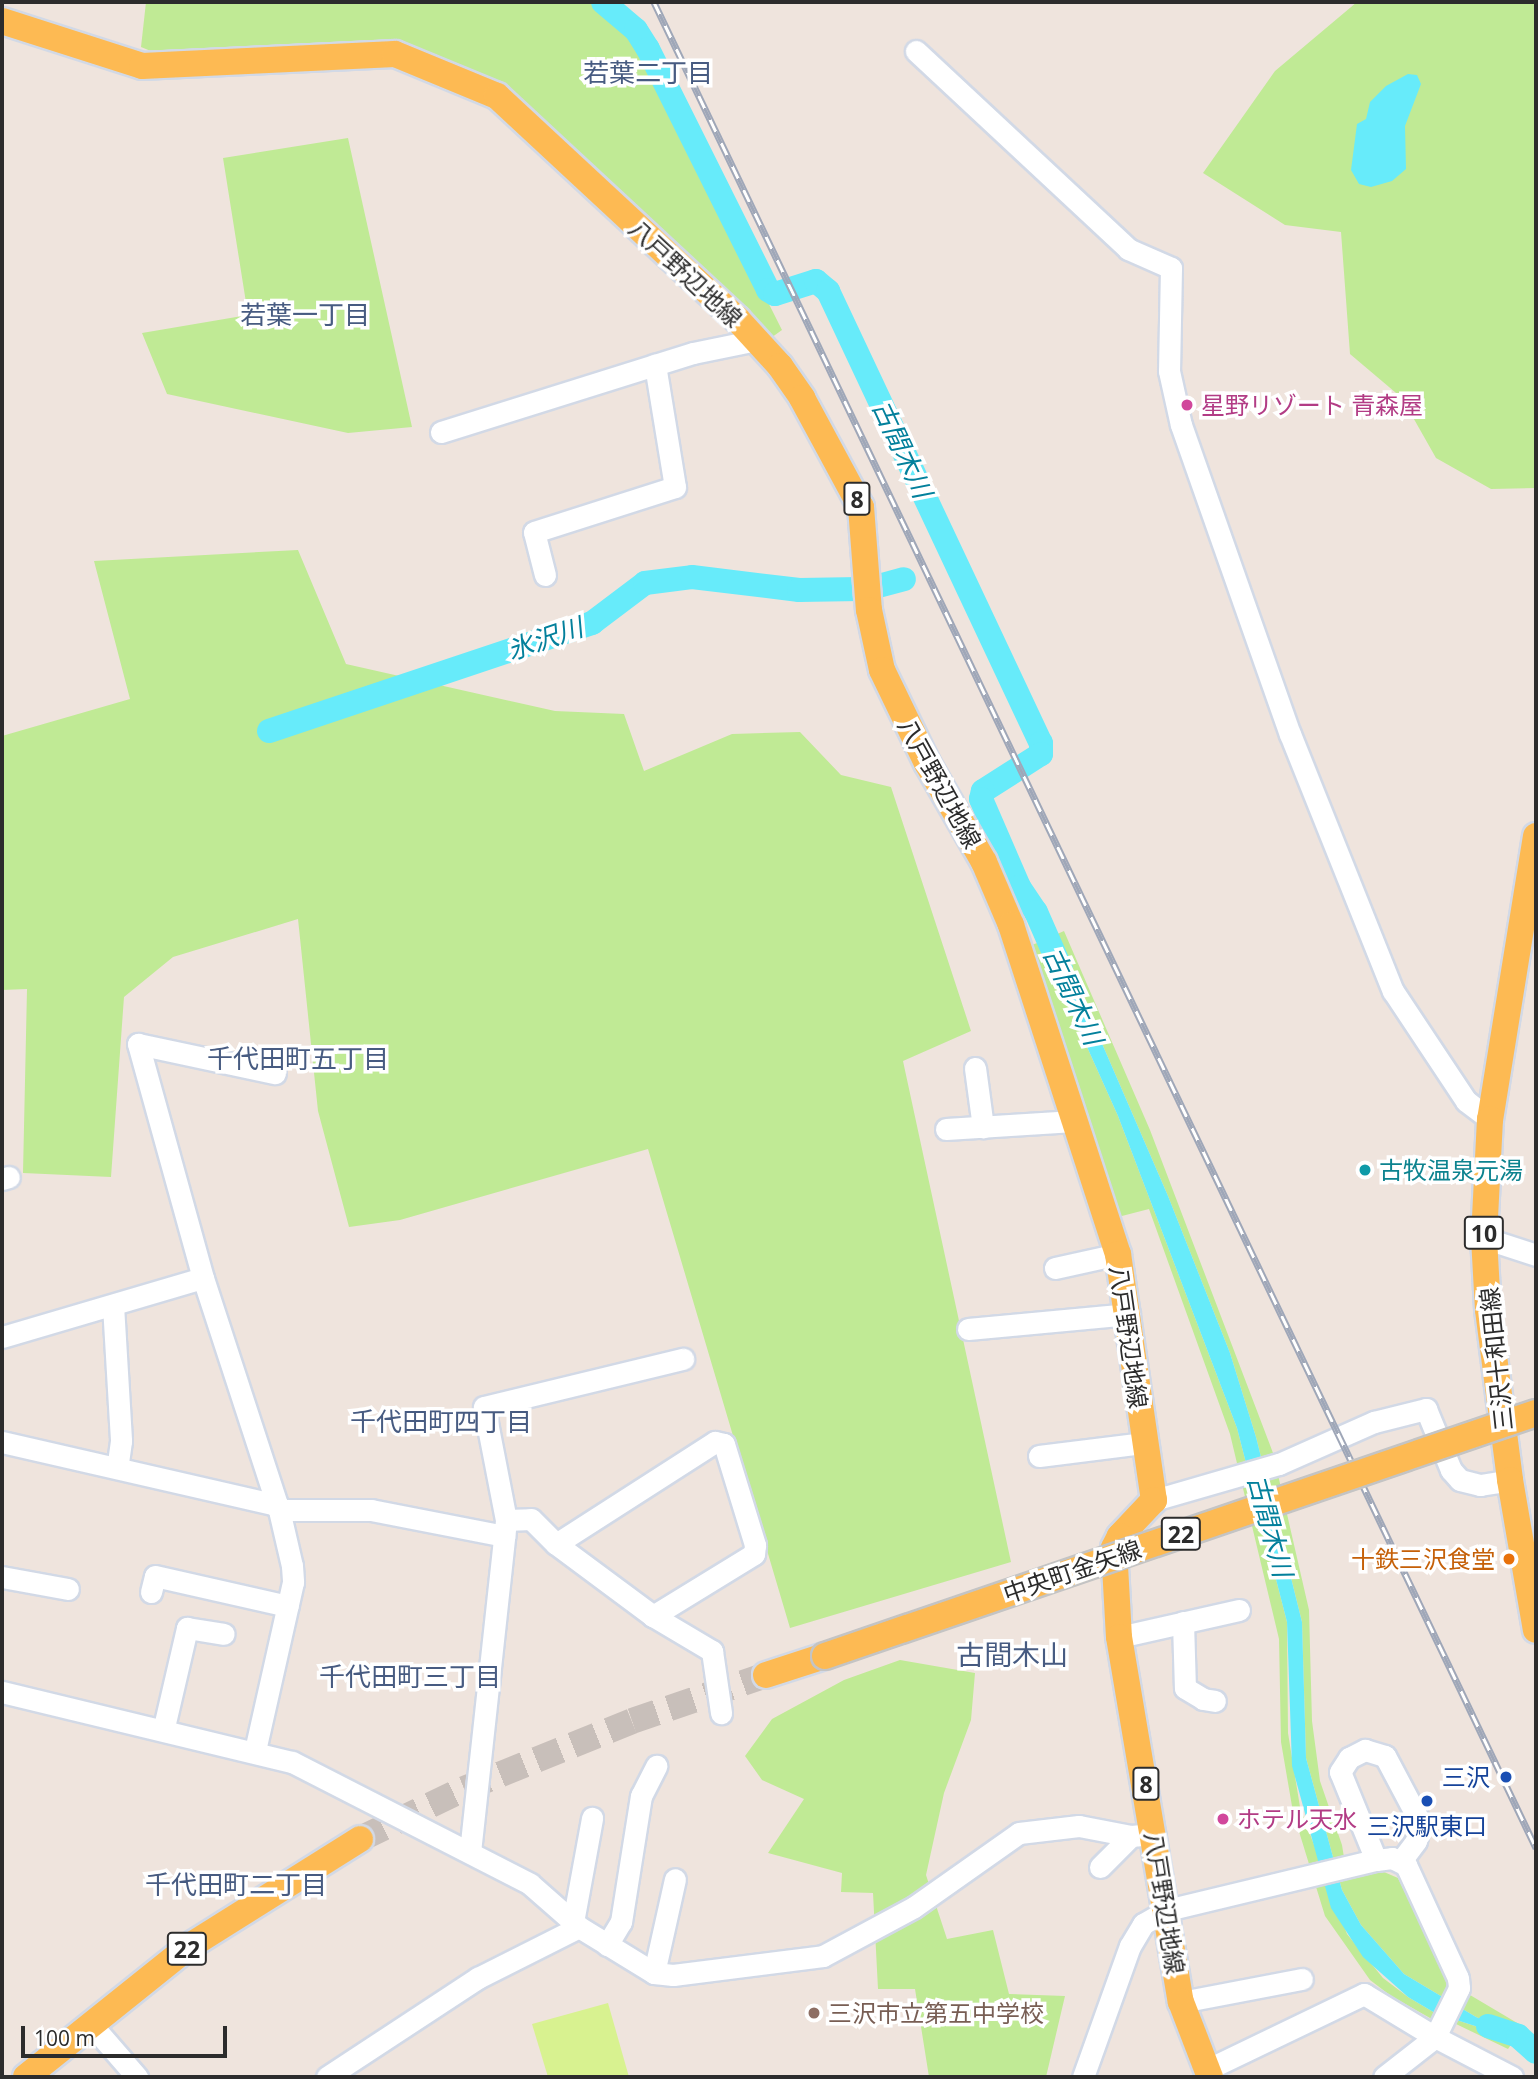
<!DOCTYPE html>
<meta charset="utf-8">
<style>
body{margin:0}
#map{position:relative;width:1538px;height:2079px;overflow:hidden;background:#efe4dd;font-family:"Open Sans","Noto Sans JP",sans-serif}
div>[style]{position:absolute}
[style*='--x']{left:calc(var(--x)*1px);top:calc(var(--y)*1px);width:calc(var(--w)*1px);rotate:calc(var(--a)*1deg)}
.green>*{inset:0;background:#c0ea95}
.pitch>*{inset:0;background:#d8f290}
.water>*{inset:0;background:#67ebfa}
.river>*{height:24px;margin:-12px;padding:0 12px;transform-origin:12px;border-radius:12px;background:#67ebfa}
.major-tunnel>*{height:26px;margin-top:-13px;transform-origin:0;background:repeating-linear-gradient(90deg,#c8bfba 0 26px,transparent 0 39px)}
.roads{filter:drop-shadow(2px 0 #d2d9e6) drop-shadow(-2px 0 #d2d9e6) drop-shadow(0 2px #d2d9e6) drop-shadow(0 -2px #d2d9e6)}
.minor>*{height:21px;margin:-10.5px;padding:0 10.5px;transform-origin:10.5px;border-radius:10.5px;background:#fff}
.major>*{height:26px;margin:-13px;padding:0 13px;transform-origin:13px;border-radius:13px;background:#fdba53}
.rail>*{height:7px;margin-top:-3.5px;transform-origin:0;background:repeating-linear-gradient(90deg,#fff 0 13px,#9fa7b8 0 26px);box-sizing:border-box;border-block:2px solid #9fa7b8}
.bridges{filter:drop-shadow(2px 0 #c4c4c4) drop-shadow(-2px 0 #c4c4c4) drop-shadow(0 2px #c4c4c4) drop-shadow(0 -2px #c4c4c4)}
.major-bridge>*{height:26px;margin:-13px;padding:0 13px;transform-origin:13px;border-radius:13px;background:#fdba53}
.dots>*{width:19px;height:19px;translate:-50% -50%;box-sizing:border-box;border:4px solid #fff;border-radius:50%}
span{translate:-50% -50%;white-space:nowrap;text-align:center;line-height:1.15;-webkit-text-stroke:7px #fff;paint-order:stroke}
.shield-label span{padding:2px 5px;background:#fff;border:2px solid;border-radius:5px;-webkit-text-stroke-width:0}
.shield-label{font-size:23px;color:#2c2c2c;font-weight:700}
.street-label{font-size:24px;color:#2c2c2c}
.hotel-label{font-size:24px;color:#b23c85}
.left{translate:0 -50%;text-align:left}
.culture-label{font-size:24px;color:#0d838f}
.food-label{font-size:24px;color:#c56008}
.right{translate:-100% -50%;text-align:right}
.transit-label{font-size:24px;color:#164399}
.education-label{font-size:24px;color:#785e54}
.neighbourhood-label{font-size:26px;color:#475b81}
.water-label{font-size:26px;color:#03809c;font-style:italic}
.quarter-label{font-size:28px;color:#475b81}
.frame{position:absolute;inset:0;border:4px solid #2c2c2c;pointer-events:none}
.scale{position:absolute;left:21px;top:2026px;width:206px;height:32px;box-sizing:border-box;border:4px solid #2c2c2c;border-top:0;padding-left:9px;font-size:21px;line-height:24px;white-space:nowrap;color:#2c2c2c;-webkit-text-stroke:5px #fff;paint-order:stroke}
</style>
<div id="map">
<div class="green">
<i style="clip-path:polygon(146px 2px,617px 2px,782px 330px,768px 340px,504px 90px,395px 47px,175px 61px,141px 47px)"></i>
<i style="clip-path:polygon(1357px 2px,1536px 2px,1536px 488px,1491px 489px,1436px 458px,1402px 398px,1350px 354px,1341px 232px,1285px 225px,1203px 173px,1275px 71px)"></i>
<i style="clip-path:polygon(348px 138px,412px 427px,348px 433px,167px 394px,142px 333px,248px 315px,223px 158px)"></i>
<i style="clip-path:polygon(298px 550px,346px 664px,555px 711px,624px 714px,644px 771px,732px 734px,800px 732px,841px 775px,891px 787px,971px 1031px,903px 1061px,1011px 1562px,790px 1628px,648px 1149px,400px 1220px,349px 1227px,318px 1111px,298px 919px,173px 957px,124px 997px,111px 1177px,23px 1173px,27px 989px,2px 990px,2px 736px,130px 699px,94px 561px)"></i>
<i style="clip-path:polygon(1064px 931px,1150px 1130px,1273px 1453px,1309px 1610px,1312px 1721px,1320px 1781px,1342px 1845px,1347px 1876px,1384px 1872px,1398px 1878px,1448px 1980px,1446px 1988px,1470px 1995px,1524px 2027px,1519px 2035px,1476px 2017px,1404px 1974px,1361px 1925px,1342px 1890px,1306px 1758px,1302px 1622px,1256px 1437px,1230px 1353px,1168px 1196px,1055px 935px)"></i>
<i style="clip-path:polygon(1040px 942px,1118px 1116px,1237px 1428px,1287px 1622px,1288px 1733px,1300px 1807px,1347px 1934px,1383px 1978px,1408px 1997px,1435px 2013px,1515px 2039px,1508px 2049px,1456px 2024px,1430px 2018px,1391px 1996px,1370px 1980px,1325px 1916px,1293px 1812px,1281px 1742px,1279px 1639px,1230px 1434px,1149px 1209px,1118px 1217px,1029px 946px)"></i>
<i style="clip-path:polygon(900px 1660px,975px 1673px,971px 1720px,944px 1793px,926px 1875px,947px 1939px,993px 1930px,1009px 1994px,1065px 1996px,1046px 2077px,929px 2077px,915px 1989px,878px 1989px,873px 1893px,841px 1892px,842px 1873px,768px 1853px,804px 1799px,762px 1780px,745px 1756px,772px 1719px,844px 1680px)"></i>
</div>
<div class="pitch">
<i style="clip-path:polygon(608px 2003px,629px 2077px,548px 2077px,532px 2024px)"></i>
</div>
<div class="water">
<i style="clip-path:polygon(1408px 74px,1417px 75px,1421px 84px,1405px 126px,1406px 169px,1392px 181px,1371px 187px,1359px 184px,1351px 170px,1357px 124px,1366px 119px,1370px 102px,1386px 86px)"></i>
<i style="clip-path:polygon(1055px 935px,1168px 1196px,1230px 1353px,1256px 1437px,1302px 1622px,1306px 1758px,1342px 1890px,1361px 1925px,1404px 1974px,1476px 2017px,1519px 2035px,1515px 2039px,1435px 2013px,1408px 1997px,1363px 1957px,1331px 1908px,1292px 1766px,1287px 1622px,1237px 1428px,1118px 1116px,1040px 942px)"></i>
</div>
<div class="river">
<i style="--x:603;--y:2;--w:43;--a:40.3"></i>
<i style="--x:636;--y:30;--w:22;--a:58"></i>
<i style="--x:648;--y:49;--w:269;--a:63.5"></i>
<i style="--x:768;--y:290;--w:8;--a:30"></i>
<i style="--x:775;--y:294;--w:43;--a:-17.6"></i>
<i style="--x:816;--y:281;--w:16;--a:40"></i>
<i style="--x:828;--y:291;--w:500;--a:64.8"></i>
<i style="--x:1041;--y:743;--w:11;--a:90"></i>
<i style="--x:1041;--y:754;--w:69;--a:147.5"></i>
<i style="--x:983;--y:791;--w:8;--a:104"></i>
<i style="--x:981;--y:799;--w:96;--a:66.6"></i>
<i style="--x:1019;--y:887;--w:30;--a:56"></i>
<i style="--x:1036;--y:912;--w:62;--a:66.3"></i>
<i style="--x:871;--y:588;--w:34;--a:-15"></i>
<i style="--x:269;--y:731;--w:341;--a:-18.5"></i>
<i style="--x:592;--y:623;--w:66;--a:-37"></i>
<i style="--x:645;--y:583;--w:47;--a:-7.3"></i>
<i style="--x:692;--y:577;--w:108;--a:6.9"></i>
<i style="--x:799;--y:590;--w:61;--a:-0.9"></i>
<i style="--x:1488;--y:2026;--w:32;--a:18"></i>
<i style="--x:1518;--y:2036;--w:24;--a:42"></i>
</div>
<div class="major-tunnel">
<i style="--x:360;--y:1839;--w:115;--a:-25.7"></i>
<i style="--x:464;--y:1789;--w:181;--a:-22"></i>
<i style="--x:632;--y:1721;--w:142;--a:-18.9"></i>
</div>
<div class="roads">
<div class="minor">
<i style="--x:916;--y:51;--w:290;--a:43"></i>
<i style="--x:1128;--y:249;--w:47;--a:23.8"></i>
<i style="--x:1171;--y:268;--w:103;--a:91.1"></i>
<i style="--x:1169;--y:371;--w:55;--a:77.5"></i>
<i style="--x:1181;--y:425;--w:328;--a:70.6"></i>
<i style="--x:1290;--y:734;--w:277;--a:68.2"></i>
<i style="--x:1393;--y:991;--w:132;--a:56.4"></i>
<i style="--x:1466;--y:1101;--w:30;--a:37"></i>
<i style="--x:441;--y:432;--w:264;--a:-17.4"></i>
<i style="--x:693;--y:353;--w:65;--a:-11.5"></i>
<i style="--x:545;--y:575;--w:44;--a:-104.3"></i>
<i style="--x:534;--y:532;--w:148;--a:-17.7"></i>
<i style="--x:675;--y:487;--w:124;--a:-99.3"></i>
<i style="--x:975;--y:1068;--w:60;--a:82.3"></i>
<i style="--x:946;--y:1129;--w:128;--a:-3.6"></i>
<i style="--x:2;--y:1179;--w:7;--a:-16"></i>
<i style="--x:1484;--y:1238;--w:55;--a:18.1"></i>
<i style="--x:1055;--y:1268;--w:65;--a:-12.5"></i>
<i style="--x:203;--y:1278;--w:243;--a:-105.5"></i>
<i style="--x:138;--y:1044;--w:140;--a:12"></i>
<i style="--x:113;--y:1305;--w:136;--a:86.6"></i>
<i style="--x:121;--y:1441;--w:27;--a:98"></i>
<i style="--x:968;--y:1329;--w:162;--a:-5.3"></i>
<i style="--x:2;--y:1337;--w:209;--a:-16.4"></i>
<i style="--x:203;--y:1278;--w:244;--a:71.9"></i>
<i style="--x:279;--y:1510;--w:57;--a:76.9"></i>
<i style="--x:292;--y:1566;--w:16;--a:86"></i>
<i style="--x:293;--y:1582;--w:172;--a:102.7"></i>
<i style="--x:2;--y:1442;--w:283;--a:12.9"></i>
<i style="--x:1039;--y:1456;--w:106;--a:-7.1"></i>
<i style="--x:1154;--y:1500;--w:130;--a:-16.1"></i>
<i style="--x:1279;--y:1464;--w:104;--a:-23.9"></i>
<i style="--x:1374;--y:1422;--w:54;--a:-14"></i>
<i style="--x:1426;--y:1409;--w:66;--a:67.7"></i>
<i style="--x:1451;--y:1470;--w:13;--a:48"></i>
<i style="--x:1460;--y:1480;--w:21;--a:14"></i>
<i style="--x:1480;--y:1485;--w:30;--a:-9"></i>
<i style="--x:279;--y:1510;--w:92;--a:0"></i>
<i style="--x:371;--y:1510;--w:136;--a:11"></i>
<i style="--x:506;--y:1520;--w:25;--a:-2"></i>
<i style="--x:531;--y:1519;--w:35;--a:45"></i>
<i style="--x:556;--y:1544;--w:189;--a:-32.7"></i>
<i style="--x:715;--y:1442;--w:9;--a:13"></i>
<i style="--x:724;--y:1444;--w:106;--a:72.9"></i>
<i style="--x:755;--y:1545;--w:9;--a:96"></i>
<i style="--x:754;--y:1554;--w:119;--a:148.5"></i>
<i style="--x:653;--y:1616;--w:121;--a:-143.4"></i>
<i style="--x:2;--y:1577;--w:67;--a:10.3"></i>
<i style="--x:151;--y:1592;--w:16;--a:-76"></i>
<i style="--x:155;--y:1576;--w:136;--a:12.7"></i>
<i style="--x:653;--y:1616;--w:69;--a:30.7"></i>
<i style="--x:712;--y:1651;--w:63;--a:81.7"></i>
<i style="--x:1183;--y:1622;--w:66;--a:88.3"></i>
<i style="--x:1185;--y:1688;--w:21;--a:31"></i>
<i style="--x:1203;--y:1699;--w:12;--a:9"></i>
<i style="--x:1119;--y:1637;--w:123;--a:-12.7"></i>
<i style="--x:2;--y:1692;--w:298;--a:13.6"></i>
<i style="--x:292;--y:1762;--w:267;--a:27.1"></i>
<i style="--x:530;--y:1884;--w:65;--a:41.3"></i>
<i style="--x:579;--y:1927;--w:88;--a:31.5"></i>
<i style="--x:654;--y:1973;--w:19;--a:6"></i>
<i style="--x:673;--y:1975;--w:151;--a:-7.2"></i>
<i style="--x:823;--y:1956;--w:103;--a:-28.3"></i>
<i style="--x:914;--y:1907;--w:128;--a:-35.2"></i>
<i style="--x:1019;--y:1833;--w:60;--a:-6.7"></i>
<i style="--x:1079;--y:1826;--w:53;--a:10.9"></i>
<i style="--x:1131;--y:1836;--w:22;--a:-5"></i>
<i style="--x:164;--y:1727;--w:102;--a:-76.9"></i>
<i style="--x:187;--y:1628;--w:37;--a:9"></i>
<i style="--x:470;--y:1852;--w:334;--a:-83.8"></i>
<i style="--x:506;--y:1520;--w:115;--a:-101"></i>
<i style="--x:484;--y:1407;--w:205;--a:-13.6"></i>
<i style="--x:1376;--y:1860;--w:95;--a:-112.2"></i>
<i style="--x:1340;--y:1772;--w:17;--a:-57"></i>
<i style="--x:1349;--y:1758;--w:18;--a:-27"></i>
<i style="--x:1365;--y:1750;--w:21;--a:17"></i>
<i style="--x:1385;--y:1756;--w:75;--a:62.1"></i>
<i style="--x:1420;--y:1822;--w:19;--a:102"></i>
<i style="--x:1416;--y:1841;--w:25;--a:127"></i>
<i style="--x:1100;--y:1867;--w:44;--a:-45"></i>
<i style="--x:573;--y:1922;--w:106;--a:-79.6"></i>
<i style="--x:607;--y:1945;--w:27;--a:-59"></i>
<i style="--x:621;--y:1922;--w:128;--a:-81"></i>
<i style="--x:641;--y:1796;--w:34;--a:-63"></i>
<i style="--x:654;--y:1973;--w:96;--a:-77.4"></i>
<i style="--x:1181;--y:2002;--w:123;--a:-10.8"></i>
<i style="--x:90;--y:2023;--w:72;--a:49"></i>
<i style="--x:327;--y:2077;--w:181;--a:-33.3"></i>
<i style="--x:478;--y:1978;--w:113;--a:-26.8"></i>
<i style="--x:1083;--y:2077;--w:139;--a:-70.3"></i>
<i style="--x:1130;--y:1946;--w:26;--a:-59"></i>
<i style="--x:1143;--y:1924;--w:28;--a:-30"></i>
<i style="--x:1167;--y:1910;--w:215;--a:-13.5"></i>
<i style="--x:1376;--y:1860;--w:16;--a:-7"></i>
<i style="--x:1392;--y:1858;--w:16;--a:27"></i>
<i style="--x:1406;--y:1865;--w:124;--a:65.3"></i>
<i style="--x:1458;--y:1978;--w:10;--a:84"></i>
<i style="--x:1459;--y:1988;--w:55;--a:116.1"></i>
<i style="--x:1435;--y:2037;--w:83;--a:-148.8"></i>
<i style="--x:1364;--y:1994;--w:175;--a:154.3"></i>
<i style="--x:1384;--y:2077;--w:65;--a:-38.1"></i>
<i style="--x:1435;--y:2037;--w:87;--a:27.5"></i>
</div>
<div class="major">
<i style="--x:2;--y:21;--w:147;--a:17.8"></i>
<i style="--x:142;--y:66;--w:253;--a:-2.7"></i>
<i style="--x:395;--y:54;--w:110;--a:22.4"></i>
<i style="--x:497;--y:96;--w:328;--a:42.9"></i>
<i style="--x:737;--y:319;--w:64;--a:47.5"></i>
<i style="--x:780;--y:366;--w:39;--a:55"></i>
<i style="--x:802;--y:398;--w:124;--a:61.6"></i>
<i style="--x:861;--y:507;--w:103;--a:85.6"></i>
<i style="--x:869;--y:610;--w:61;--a:77.8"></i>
<i style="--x:882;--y:670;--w:103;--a:64.2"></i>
<i style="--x:927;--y:763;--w:114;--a:60.1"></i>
<i style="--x:984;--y:862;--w:69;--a:66.8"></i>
<i style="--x:1011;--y:925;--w:346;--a:72"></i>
<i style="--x:1118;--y:1254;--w:249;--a:81.7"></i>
<i style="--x:1154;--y:1500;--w:50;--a:133.4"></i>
<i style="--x:1120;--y:1536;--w:13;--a:117"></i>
<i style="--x:1114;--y:1548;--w:89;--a:86.8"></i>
<i style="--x:1119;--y:1637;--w:370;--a:80.4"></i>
<i style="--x:1181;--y:2002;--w:80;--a:68.9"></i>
<i style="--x:1536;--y:836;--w:287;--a:99.2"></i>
<i style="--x:1490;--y:1119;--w:119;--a:92.9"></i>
<i style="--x:1484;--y:1238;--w:72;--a:86.8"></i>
<i style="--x:1488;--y:1310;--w:171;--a:82.6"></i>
<i style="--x:1510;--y:1480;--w:152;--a:80.2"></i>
<i style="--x:766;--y:1675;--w:62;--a:-17.9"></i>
<i style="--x:26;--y:2077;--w:208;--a:-38.7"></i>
<i style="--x:188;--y:1947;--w:203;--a:-32.1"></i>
</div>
</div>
<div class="rail">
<i style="--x:654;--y:2;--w:2046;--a:64.46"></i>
</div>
<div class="bridges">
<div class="major-bridge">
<i style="--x:825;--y:1656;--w:751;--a:-18.87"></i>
</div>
</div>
<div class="dots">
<i style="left:1187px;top:405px;background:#d1479c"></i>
<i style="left:1365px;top:1170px;background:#0f9aa8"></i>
<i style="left:1509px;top:1559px;background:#e8710a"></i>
<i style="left:1506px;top:1777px;background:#1a4fb4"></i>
<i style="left:1427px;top:1801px;background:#1a4fb4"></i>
<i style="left:1223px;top:1819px;background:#d1479c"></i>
<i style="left:814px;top:2013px;background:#8d6e63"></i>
</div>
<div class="shield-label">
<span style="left:857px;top:499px">8</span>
<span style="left:1484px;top:1233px">10</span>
<span style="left:1181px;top:1534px">22</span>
<span style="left:1146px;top:1784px">8</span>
<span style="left:187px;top:1949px">22</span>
</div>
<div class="street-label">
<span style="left:686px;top:273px;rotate:43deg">八戸野辺地線</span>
<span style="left:940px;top:783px;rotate:61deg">八戸野辺地線</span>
<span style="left:1129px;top:1337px;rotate:82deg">八戸野辺地線</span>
<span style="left:1496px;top:1359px;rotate:-96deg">三沢十和田線</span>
<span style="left:1072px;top:1571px;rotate:-19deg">中央町金矢線</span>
<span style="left:1165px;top:1903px;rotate:81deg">八戸野辺地線</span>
</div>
<div class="hotel-label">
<span class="left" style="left:1201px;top:405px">星野リゾート 青森屋</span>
<span class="left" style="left:1237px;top:1819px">ホテル天水</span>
</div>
<div class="culture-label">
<span class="left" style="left:1379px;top:1170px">古牧温泉元湯</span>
</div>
<div class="food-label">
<span class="right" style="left:1495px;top:1559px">十鉄三沢食堂</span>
</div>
<div class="transit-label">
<span class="right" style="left:1490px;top:1777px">三沢</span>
<span style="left:1427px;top:1826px">三沢駅東口</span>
</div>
<div class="education-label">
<span class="left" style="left:828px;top:2013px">三沢市立第五中学校</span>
</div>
<div class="neighbourhood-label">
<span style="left:648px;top:73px">若葉二丁目</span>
<span style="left:305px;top:315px">若葉一丁目</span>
<span style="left:298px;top:1059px">千代田町五丁目</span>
<span style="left:441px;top:1422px">千代田町四丁目</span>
<span style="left:410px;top:1677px">千代田町三丁目</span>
<span style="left:236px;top:1885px">千代田町二丁目</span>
</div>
<div class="water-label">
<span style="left:902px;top:449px;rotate:65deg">古間木川</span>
<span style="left:545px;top:639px;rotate:-19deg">氷沢川</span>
<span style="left:1073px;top:996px;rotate:65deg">古間木川</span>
<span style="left:1270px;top:1526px;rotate:75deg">古間木川</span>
</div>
<div class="quarter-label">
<span style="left:1012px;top:1654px">古間木山</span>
</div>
<div class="frame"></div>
<div class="scale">100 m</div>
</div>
